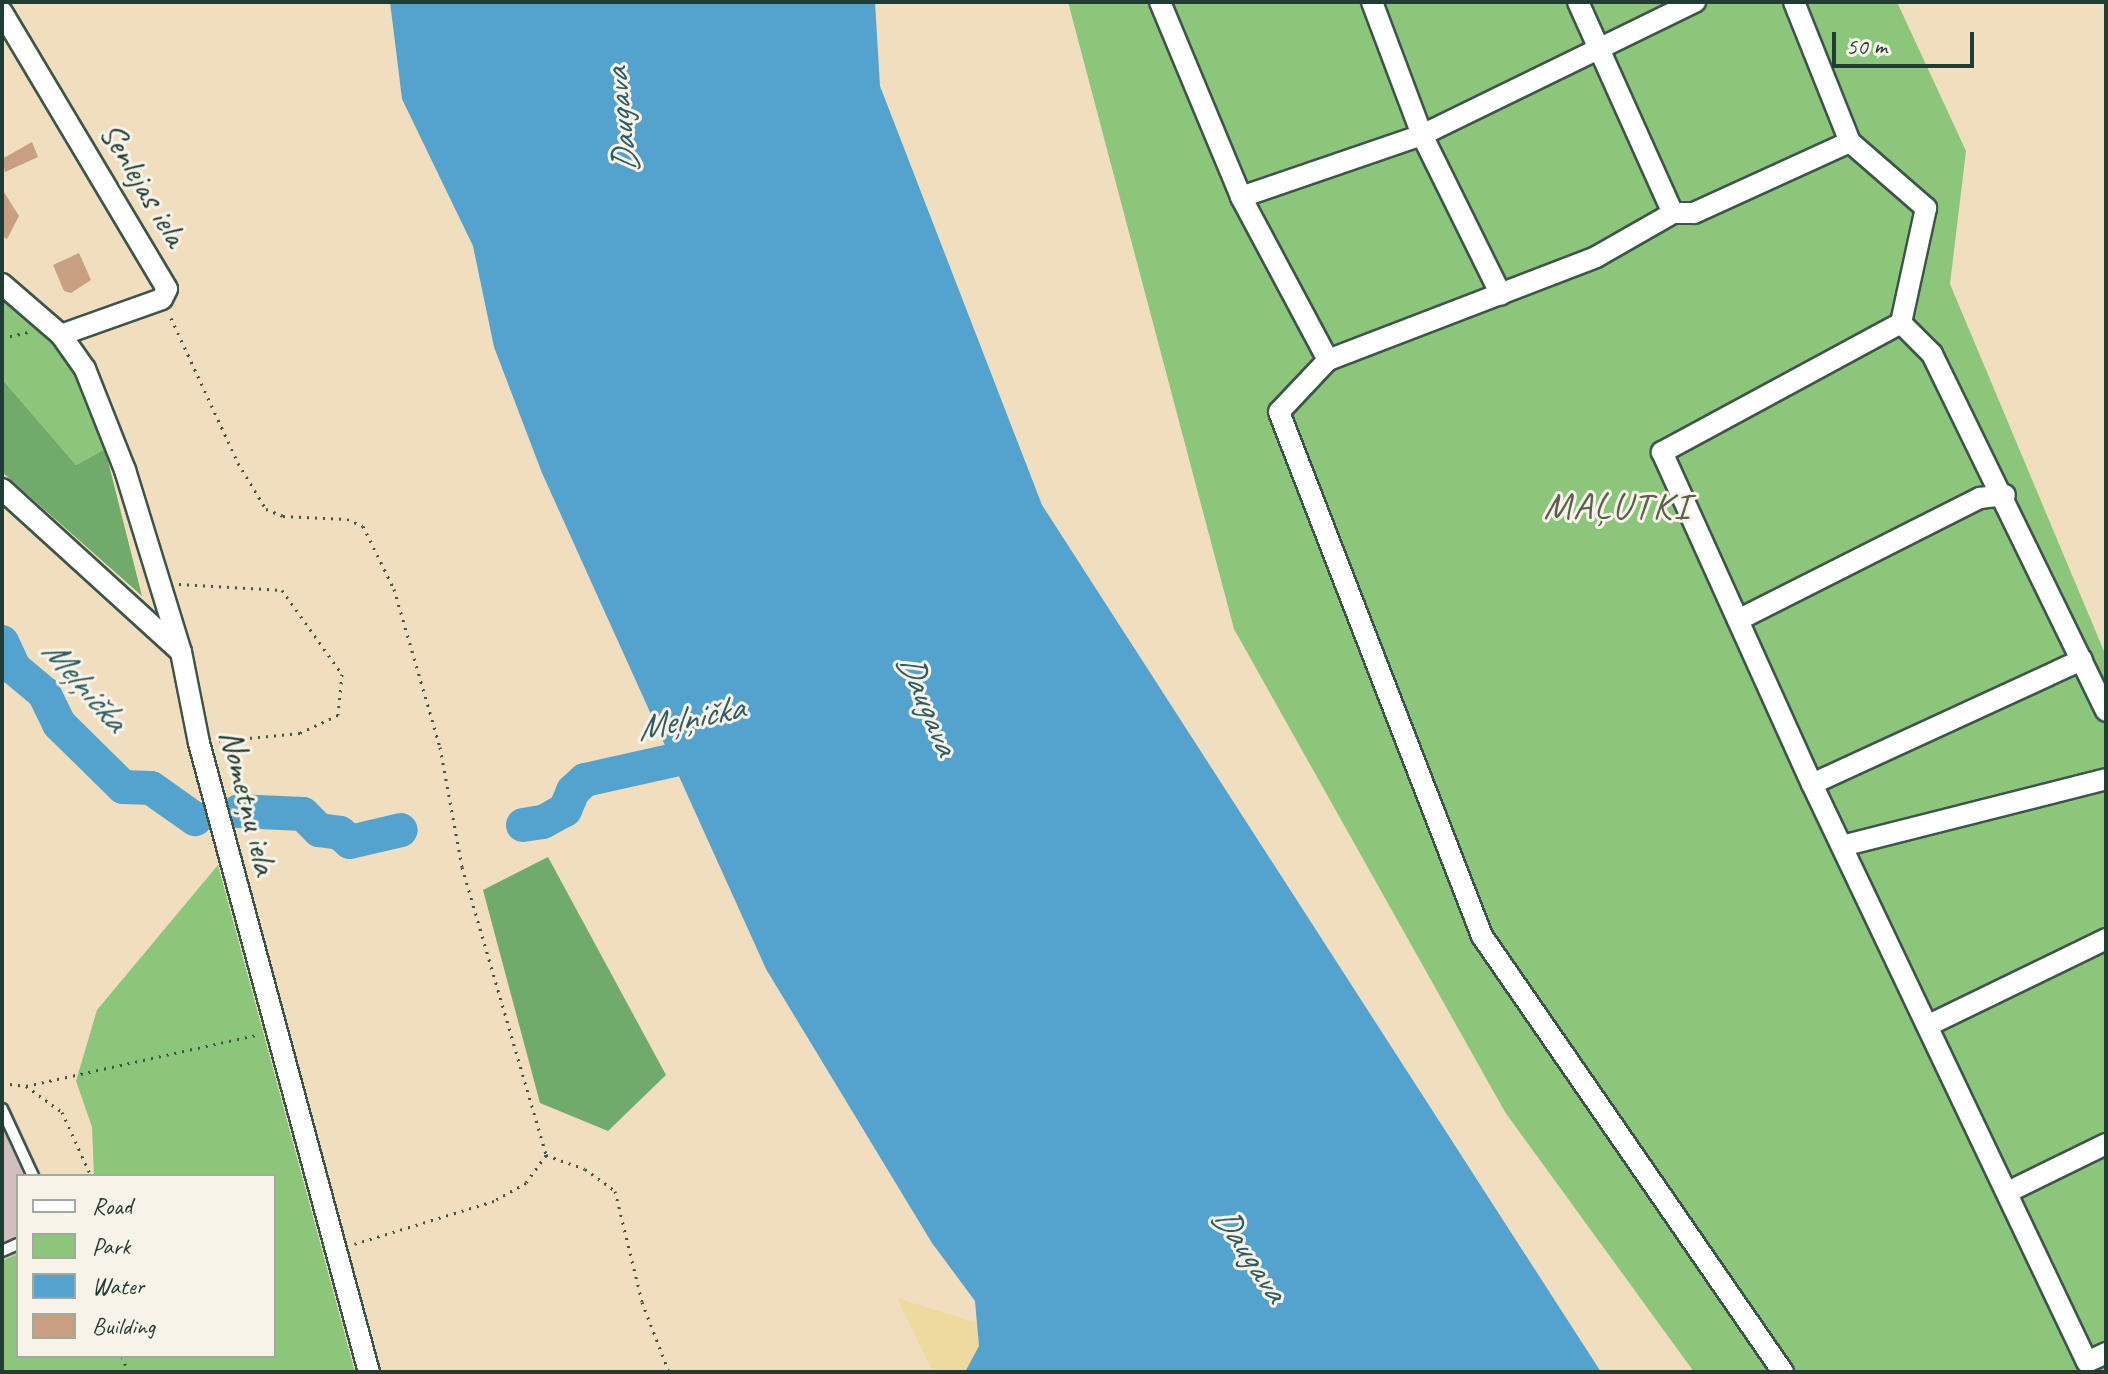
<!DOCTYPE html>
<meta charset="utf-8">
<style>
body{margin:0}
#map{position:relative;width:2108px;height:1374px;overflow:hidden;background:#f1debf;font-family:Caveat,sans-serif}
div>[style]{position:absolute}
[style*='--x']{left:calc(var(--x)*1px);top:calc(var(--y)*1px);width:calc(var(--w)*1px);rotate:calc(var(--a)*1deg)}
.industrial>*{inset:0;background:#d1bfbd}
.green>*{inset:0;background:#8cc67b}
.forest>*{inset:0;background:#71ab6b}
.sand>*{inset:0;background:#eeda9e}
.water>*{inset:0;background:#54a3ce}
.river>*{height:34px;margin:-17px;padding:0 17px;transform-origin:17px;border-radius:17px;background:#54a3ce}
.building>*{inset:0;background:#c89f81}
.path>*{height:3px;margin-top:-1.5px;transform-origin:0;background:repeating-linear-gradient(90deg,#3e5549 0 2px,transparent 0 8px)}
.roads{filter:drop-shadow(2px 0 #3e5549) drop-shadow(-2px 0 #3e5549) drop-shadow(0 2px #3e5549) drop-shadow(0 -2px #3e5549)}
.service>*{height:10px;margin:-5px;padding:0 5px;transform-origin:5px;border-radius:5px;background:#fff}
.minor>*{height:20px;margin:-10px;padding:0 10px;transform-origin:10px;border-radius:10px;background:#fff}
span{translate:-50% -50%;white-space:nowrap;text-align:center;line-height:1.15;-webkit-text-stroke:6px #f7f3e8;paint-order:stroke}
.street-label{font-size:34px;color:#1f3d34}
.water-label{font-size:36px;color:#2f5c62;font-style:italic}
.quarter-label{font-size:38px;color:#5a5f4f;letter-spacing:2px}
.frame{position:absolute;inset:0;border:4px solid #1f3d34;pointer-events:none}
.legend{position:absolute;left:16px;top:1174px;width:260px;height:184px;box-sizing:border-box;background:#f7f3e8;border:2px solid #a1aaa0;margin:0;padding:10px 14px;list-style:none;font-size:24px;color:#1f3d34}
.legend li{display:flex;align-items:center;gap:16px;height:40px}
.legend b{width:40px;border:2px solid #a1aaa0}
.scale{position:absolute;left:1832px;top:32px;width:142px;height:36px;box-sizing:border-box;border:4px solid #1f3d34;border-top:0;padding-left:10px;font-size:24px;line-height:28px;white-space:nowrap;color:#1f3d34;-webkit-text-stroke:6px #f7f3e8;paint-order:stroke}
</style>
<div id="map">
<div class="industrial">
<i style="clip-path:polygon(2px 1100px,9px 1104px,42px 1176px,18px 1176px,18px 1254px,2px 1261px)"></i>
</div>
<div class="green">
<i style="clip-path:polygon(1068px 2px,1897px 2px,1966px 151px,1950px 284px,2106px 656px,2106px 1372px,1694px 1372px,1505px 1112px,1234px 629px)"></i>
<i style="clip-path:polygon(2px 295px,57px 344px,76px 376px,105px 449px,76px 465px,2px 379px)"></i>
<i style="clip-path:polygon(218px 865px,355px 1372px,2px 1372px,2px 1261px,18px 1254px,18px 1356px,274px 1356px,274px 1176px,94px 1176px,92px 1127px,76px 1081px,97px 1010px)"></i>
</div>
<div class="forest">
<i style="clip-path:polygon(2px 379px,76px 465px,105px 449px,142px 596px,2px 472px)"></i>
<i style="clip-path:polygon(548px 857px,666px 1075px,608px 1131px,540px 1103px,483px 890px)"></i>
</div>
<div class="sand">
<i style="clip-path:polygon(897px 1298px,977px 1323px,979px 1347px,965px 1372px,933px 1372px)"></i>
</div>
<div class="water">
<i style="clip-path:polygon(390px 2px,875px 2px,880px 86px,1042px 505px,1601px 1372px,965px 1372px,979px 1346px,975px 1301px,932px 1243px,766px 969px,542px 473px,494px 347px,473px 246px,402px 99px)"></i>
</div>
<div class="river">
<i style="--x:2;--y:642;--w:29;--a:65"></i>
<i style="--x:14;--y:668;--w:39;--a:40"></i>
<i style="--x:44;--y:693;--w:34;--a:64"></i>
<i style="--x:59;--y:724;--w:90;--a:44.5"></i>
<i style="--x:123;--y:787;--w:28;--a:2"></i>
<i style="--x:151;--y:788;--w:54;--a:35.2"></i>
<i style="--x:239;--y:811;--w:64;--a:2.7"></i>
<i style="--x:303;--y:814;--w:23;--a:45"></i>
<i style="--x:319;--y:830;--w:21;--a:8"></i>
<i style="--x:340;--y:833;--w:13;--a:42"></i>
<i style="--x:350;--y:842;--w:52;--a:-13.2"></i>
<i style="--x:523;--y:825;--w:20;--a:-9"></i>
<i style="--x:543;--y:822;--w:25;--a:-29"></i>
<i style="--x:565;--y:810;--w:21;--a:-67"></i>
<i style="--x:573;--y:791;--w:16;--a:-43"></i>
<i style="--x:585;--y:780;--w:133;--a:-12.6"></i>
</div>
<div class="building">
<i style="clip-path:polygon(32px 142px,38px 157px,5px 172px,2px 159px)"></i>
<i style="clip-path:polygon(2px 189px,19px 216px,7px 239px,2px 236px)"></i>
<i style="clip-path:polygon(79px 253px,91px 280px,71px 293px,64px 291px,53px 265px)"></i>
</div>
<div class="path">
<i style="--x:171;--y:318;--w:160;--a:65.2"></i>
<i style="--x:238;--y:463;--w:54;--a:58.7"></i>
<i style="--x:266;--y:509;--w:18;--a:22"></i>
<i style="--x:283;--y:516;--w:64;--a:2.7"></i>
<i style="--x:347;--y:519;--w:17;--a:24"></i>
<i style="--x:363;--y:526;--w:70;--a:63.8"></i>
<i style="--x:394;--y:589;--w:165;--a:73.8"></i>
<i style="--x:440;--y:747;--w:122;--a:79.6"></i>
<i style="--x:462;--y:867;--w:300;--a:73.7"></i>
<i style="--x:546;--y:1155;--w:34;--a:126"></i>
<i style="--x:526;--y:1183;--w:37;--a:151"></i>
<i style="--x:494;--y:1201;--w:146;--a:162.9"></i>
<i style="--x:2;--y:338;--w:27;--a:-13"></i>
<i style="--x:179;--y:584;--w:103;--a:3.3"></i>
<i style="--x:282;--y:590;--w:103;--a:54.5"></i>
<i style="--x:342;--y:674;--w:41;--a:95.6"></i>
<i style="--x:338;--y:715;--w:42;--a:154.7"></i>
<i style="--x:300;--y:733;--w:81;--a:174.4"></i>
<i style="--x:2;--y:1083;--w:24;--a:7"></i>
<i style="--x:26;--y:1086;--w:44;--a:35.8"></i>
<i style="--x:62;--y:1112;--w:70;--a:65.6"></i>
<i style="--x:26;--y:1086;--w:236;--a:-12.5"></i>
<i style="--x:546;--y:1155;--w:41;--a:19.7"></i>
<i style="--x:585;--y:1169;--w:37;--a:36"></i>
<i style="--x:615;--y:1191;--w:114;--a:76.3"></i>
<i style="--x:642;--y:1302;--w:75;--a:68.9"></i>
<i style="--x:122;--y:1356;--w:17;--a:69"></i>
</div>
<div class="roads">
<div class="service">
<i style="--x:2;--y:1109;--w:74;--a:65.2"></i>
<i style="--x:2;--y:1251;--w:17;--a:-24"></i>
</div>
<div class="minor">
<i style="--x:1160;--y:2;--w:211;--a:67.4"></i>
<i style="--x:1241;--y:197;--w:185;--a:61.9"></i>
<i style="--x:1328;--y:360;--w:71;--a:133.3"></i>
<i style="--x:1279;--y:412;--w:562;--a:68.82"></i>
<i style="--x:1482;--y:936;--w:530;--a:55.38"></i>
<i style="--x:1372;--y:2;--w:142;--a:69.4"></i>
<i style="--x:1422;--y:135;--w:178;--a:63.7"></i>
<i style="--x:1578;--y:2;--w:231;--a:65.8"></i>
<i style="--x:1794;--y:2;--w:151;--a:68.2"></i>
<i style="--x:1850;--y:142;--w:101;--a:41"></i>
<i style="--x:1926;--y:208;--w:118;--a:102.3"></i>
<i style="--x:1901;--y:323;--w:44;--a:45"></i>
<i style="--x:1932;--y:354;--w:397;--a:64"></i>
<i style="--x:2;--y:12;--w:322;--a:59.2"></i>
<i style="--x:167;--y:289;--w:11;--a:117"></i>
<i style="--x:162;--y:299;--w:107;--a:160.4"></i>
<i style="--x:1241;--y:197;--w:191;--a:-18.9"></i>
<i style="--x:1422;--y:135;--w:304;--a:-26"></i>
<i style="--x:2;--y:284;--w:78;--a:40.8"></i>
<i style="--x:61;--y:335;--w:42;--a:54.8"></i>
<i style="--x:85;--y:369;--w:109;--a:68.4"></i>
<i style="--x:125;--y:470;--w:190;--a:72.9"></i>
<i style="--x:181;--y:652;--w:93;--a:78.8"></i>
<i style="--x:199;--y:743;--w:652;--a:74.88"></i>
<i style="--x:1901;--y:323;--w:272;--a:151.6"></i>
<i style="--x:1662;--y:452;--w:364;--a:65.7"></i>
<i style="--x:1812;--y:784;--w:640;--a:64.56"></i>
<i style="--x:2087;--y:1362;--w:21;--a:-25"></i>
<i style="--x:1328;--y:360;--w:287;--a:-21"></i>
<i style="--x:1596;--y:257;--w:89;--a:-29.7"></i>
<i style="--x:1673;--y:213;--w:21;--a:0"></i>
<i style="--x:1694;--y:213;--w:171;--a:-24.5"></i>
<i style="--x:2;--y:489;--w:242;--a:42.3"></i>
<i style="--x:1738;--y:620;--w:271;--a:-26.8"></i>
<i style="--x:1980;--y:498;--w:25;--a:-7"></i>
<i style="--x:1812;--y:784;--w:297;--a:-24.7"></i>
<i style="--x:1842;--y:846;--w:272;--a:-14.2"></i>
<i style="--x:1929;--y:1025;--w:197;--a:-25.9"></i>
<i style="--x:2010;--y:1191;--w:107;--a:-26.1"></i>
</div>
</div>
<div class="street-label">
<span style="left:144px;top:184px;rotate:59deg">Senlejas iela</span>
<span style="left:249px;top:802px;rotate:76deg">Nometņu iela</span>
</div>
<div class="water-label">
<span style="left:621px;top:121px;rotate:-96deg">Daugava</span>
<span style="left:85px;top:685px;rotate:49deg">Meļņička</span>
<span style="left:928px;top:704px;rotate:67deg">Daugava</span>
<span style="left:690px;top:718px;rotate:-12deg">Meļņička</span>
<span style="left:1250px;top:1254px;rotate:56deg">Daugava</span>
</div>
<div class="quarter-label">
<span style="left:1617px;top:506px">MAĻUTKI</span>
</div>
<div class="frame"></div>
<ul class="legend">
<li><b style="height:10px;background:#fff"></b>Road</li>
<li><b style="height:22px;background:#8cc67b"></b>Park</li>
<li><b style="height:22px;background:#54a3ce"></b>Water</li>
<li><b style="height:22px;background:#c89f81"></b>Building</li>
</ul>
<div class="scale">50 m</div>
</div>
